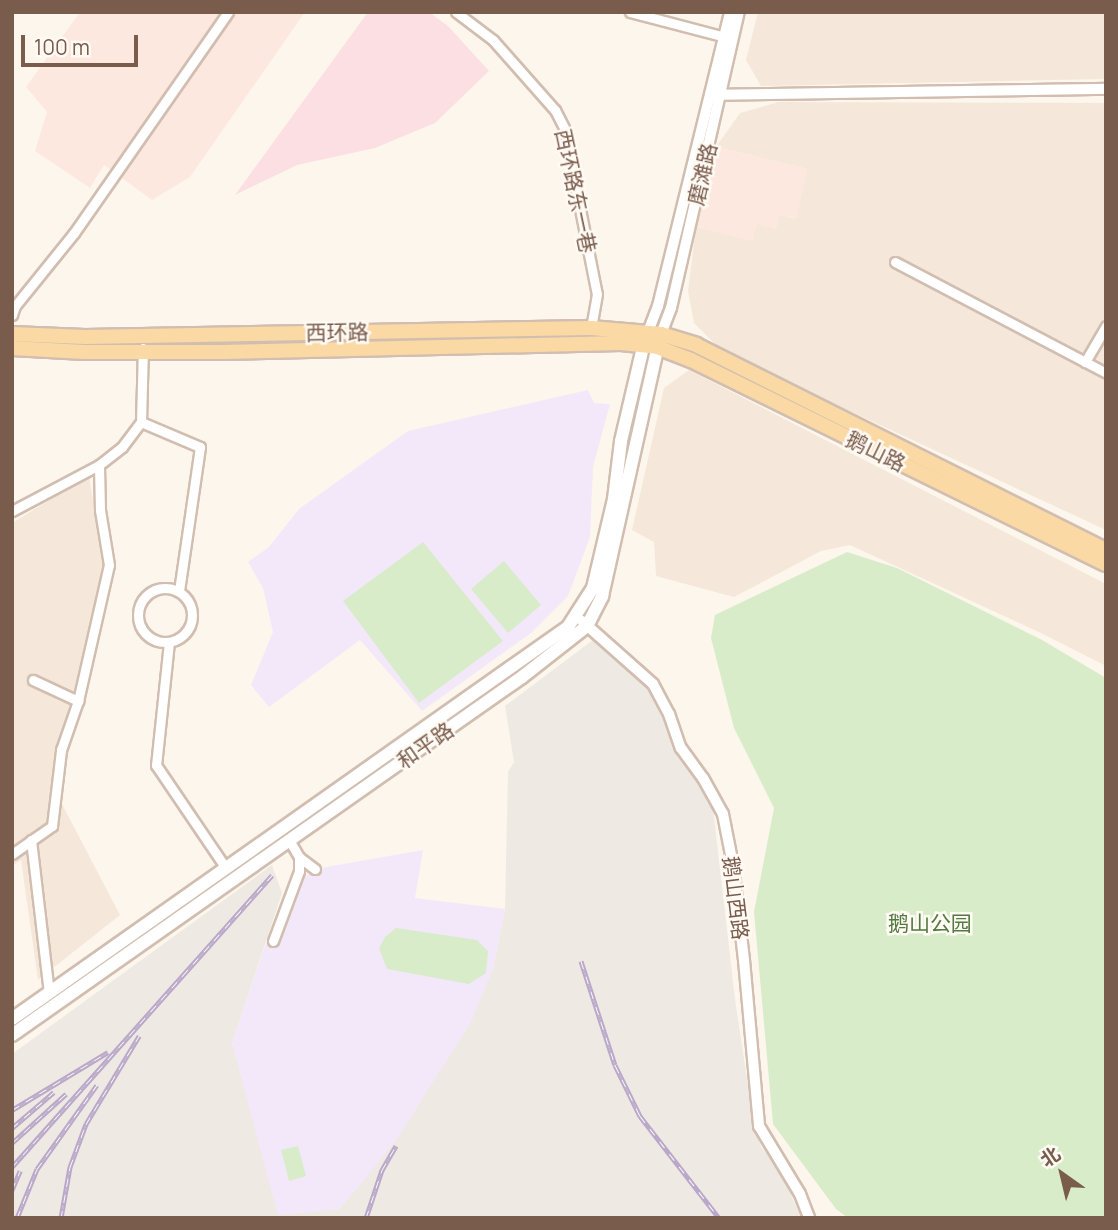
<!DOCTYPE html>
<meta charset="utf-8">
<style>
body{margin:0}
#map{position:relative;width:1118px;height:1230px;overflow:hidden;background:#fdf6ec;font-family:Manrope,"Noto Sans SC",sans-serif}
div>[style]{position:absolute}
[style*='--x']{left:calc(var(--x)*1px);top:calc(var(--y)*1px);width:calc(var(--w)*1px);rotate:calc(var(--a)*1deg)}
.residential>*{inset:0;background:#f5e8da}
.commercial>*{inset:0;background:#fde8e0}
.industrial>*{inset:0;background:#efe9e4}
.education>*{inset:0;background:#f3e8fa}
.medical>*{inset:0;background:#fbdfe3}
.green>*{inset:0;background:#d8ecc9}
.roads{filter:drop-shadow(2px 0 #d1beb0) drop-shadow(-2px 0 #d1beb0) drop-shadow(0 2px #d1beb0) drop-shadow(0 -2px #d1beb0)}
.minor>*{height:9px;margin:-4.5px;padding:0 4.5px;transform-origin:4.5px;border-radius:4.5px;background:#fff}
.minor>.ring{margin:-4.5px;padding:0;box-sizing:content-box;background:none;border:9px solid #fff;border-radius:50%}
.tertiary>*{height:10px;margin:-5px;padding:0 5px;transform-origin:5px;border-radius:5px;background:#fff}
.secondary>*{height:12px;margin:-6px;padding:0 6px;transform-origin:6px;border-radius:6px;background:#fff}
.primary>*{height:14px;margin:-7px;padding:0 7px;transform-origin:7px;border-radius:7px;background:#fbd9a5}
.rail>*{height:5px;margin-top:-2.5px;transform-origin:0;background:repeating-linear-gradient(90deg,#fffaf3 0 8px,#b9a8c9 0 16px);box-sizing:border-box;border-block:2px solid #b9a8c9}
span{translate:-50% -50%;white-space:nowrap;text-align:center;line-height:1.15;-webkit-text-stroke:5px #fffaf3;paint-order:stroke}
.street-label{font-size:21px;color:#7a5c4d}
.park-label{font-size:21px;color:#537a41}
.frame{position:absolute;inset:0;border:14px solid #7a5c4d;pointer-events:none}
.north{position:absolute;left:1027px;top:1139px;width:70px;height:70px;-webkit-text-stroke:5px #fffaf3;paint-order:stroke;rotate:326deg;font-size:19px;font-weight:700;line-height:28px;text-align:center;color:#7a5c4d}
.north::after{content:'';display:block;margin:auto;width:24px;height:32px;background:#7a5c4d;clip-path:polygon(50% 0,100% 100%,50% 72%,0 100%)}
.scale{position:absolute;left:21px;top:35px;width:117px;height:32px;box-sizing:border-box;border:4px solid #7a5c4d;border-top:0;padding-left:9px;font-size:21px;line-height:24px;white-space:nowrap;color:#7a5c4d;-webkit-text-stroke:5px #fffaf3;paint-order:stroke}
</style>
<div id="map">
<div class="residential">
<i style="clip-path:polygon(758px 12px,1106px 12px,1106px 79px,761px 86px,746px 60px)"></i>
<i style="clip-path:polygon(779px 102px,1106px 103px,1106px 530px,723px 352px,694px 323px,688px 291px,696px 227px,752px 240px,756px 224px,780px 214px,795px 219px,807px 169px,716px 147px,740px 113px)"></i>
<i style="clip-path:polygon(689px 370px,1106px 584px,1106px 666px,1043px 634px,850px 545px,821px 551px,734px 597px,656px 576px,654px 542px,632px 530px,664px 388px)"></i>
<i style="clip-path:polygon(89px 476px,103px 560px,95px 610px,51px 783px,120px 915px,38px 980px,21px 860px,12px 866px,12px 523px)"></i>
</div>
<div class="commercial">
<i style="clip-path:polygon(80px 12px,305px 12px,190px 177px,152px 200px,104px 165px,90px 188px,35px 151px,47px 112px,26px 87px)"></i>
<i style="clip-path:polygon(716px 147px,807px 169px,796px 219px,780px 214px,776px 229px,756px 224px,752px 241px,696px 227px)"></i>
</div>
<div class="industrial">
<i style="clip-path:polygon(593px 640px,646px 685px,680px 754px,713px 808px,735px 999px,755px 1132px,762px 1148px,782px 1173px,801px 1218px,12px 1218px,12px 1054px,272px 865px,282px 893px,232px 1044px,339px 1209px,398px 1137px,493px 969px,505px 909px,508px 772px,514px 762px,505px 706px)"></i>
</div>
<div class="education">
<i style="clip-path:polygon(588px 390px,594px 403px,610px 404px,593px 467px,590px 537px,568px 596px,531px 633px,422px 711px,360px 640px,269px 707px,251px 685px,273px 632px,263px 588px,248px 562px,269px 547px,299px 509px,408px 431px)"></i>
<i style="clip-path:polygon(423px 850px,415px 898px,505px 909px,493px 969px,471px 1022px,398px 1137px,365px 1179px,339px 1209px,278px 1215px,232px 1043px,267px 940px,278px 942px,300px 881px,315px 869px)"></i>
</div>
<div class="medical">
<i style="clip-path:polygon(368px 12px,429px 12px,448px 26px,489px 71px,435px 123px,375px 148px,297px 165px,235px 195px)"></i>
</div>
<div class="green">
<i style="clip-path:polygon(423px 542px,503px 641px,419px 703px,343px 601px)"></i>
<i style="clip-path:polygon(847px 552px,897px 568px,1042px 640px,1106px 678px,1106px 1218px,848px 1218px,836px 1209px,773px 1124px,754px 912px,774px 808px,734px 728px,711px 638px,715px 615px)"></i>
<i style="clip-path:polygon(504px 561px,541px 605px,508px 633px,471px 589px)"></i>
<i style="clip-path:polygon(396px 928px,477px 940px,488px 951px,486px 973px,469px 984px,387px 969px,379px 948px,385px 937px)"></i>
<i style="clip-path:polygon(298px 1146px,306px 1176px,289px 1181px,281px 1150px)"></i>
</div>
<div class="roads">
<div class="minor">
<i style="--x:456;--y:12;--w:46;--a:37.1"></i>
<i style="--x:493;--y:40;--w:94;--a:48.5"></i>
<i style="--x:555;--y:110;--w:20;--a:63"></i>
<i style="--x:564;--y:128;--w:169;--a:78.8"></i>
<i style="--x:597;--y:294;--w:35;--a:100"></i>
<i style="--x:630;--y:12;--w:98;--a:14.7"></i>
<i style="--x:895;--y:262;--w:238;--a:27.7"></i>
<i style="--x:12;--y:315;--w:9;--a:-72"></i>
<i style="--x:15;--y:306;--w:94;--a:-51.1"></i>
<i style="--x:74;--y:233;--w:269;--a:-55.1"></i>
<i style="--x:1085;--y:362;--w:42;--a:-59.7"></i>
<i style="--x:141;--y:422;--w:64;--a:23"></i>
<i style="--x:200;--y:447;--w:146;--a:98.3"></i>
<i style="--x:12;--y:511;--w:98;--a:-27.9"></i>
<i style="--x:99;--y:465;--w:29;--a:-38"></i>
<i style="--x:122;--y:447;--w:31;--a:-53"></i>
<i style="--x:141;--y:422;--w:74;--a:-88.5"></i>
<i class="ring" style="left:138px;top:588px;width:45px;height:45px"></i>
<i style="--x:169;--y:642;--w:124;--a:96"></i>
<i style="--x:156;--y:765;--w:123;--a:55.9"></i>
<i style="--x:33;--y:680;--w:50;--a:25"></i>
<i style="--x:31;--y:840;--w:154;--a:83.3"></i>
<i style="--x:12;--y:854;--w:49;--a:-35"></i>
<i style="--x:52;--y:826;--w:77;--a:-83.2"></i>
<i style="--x:61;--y:750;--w:52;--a:-70.9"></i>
<i style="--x:78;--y:701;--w:139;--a:-77.2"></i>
<i style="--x:109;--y:565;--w:56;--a:-99.3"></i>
<i style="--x:100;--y:510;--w:45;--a:-91.3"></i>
<i style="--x:299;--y:857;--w:20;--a:37"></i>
<i style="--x:273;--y:941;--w:75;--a:-69.6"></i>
<i style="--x:299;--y:871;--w:14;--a:-90"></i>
<i style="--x:299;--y:857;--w:20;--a:-120"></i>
</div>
<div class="tertiary">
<i style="--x:710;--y:95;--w:396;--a:-0.9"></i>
<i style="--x:648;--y:332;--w:28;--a:-69"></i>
<i style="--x:658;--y:306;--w:303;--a:-76.2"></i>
<i style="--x:661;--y:334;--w:28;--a:-69"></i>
<i style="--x:671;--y:308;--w:304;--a:-77.1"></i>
<i style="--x:582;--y:621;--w:95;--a:41.6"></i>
<i style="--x:653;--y:684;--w:34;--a:62"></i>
<i style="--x:669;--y:714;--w:36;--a:71"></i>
<i style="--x:681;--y:748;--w:37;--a:54"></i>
<i style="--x:703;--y:778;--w:41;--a:60.9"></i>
<i style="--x:723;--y:814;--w:52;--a:78.9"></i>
<i style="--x:733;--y:865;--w:96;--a:83.4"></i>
<i style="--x:744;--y:960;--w:167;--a:84.8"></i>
<i style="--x:759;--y:1126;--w:79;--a:58.9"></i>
<i style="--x:800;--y:1194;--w:26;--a:69"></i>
</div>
<div class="secondary">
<i style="--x:12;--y:1019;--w:680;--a:-35.19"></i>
<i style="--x:568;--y:627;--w:46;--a:-57.3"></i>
<i style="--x:593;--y:588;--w:91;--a:-76.7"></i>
<i style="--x:614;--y:499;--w:58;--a:-83.1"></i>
<i style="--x:621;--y:441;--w:105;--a:-76.8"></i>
<i style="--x:12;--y:1035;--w:623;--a:-35.07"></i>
<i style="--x:522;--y:677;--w:83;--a:-38.1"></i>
<i style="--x:587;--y:626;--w:34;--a:-63"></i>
<i style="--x:602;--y:596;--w:265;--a:-77.4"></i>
</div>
<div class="primary">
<i style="--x:12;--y:334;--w:73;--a:2.4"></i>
<i style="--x:85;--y:337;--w:506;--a:-1.02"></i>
<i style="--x:591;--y:328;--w:70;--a:4.9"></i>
<i style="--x:661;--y:334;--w:37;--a:17"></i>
<i style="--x:696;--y:345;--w:458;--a:26.6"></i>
<i style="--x:12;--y:348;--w:72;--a:3.2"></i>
<i style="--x:84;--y:352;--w:139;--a:0"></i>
<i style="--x:223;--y:352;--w:398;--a:-1.3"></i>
<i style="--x:621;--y:343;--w:36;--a:6"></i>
<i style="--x:657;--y:347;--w:36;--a:21"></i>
<i style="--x:691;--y:360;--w:462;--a:26.2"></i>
</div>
</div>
<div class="rail">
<i style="--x:581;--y:961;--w:109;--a:71.9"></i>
<i style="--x:615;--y:1065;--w:57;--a:63.9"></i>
<i style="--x:640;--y:1116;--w:129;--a:52.2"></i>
<i style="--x:12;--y:1110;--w:112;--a:-31.1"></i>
<i style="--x:12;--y:1128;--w:55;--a:-40.6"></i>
<i style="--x:12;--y:1143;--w:73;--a:-42.2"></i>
<i style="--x:12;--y:1167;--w:391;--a:-48.3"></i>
<i style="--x:12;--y:1190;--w:21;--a:-67"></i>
<i style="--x:17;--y:1218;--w:53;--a:-67.8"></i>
<i style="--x:37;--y:1169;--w:103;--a:-54.5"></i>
<i style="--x:61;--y:1218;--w:52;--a:-80"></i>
<i style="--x:70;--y:1167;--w:46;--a:-69.6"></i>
<i style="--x:86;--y:1124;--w:103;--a:-58.9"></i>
<i style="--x:366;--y:1218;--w:51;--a:-71.6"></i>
<i style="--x:382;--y:1170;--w:28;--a:-60"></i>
</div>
<div class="street-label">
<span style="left:702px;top:174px;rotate:-77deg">磨滩路</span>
<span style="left:576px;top:191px;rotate:78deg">西环路东一巷</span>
<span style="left:337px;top:332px;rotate:-1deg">西环路</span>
<span style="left:876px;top:451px;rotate:26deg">鹅山路</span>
<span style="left:425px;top:745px;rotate:-35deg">和平路</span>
<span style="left:736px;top:898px;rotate:83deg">鹅山西路</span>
</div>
<div class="park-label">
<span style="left:930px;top:923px">鹅山公园</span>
</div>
<div class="frame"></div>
<div class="north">北</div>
<div class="scale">100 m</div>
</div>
